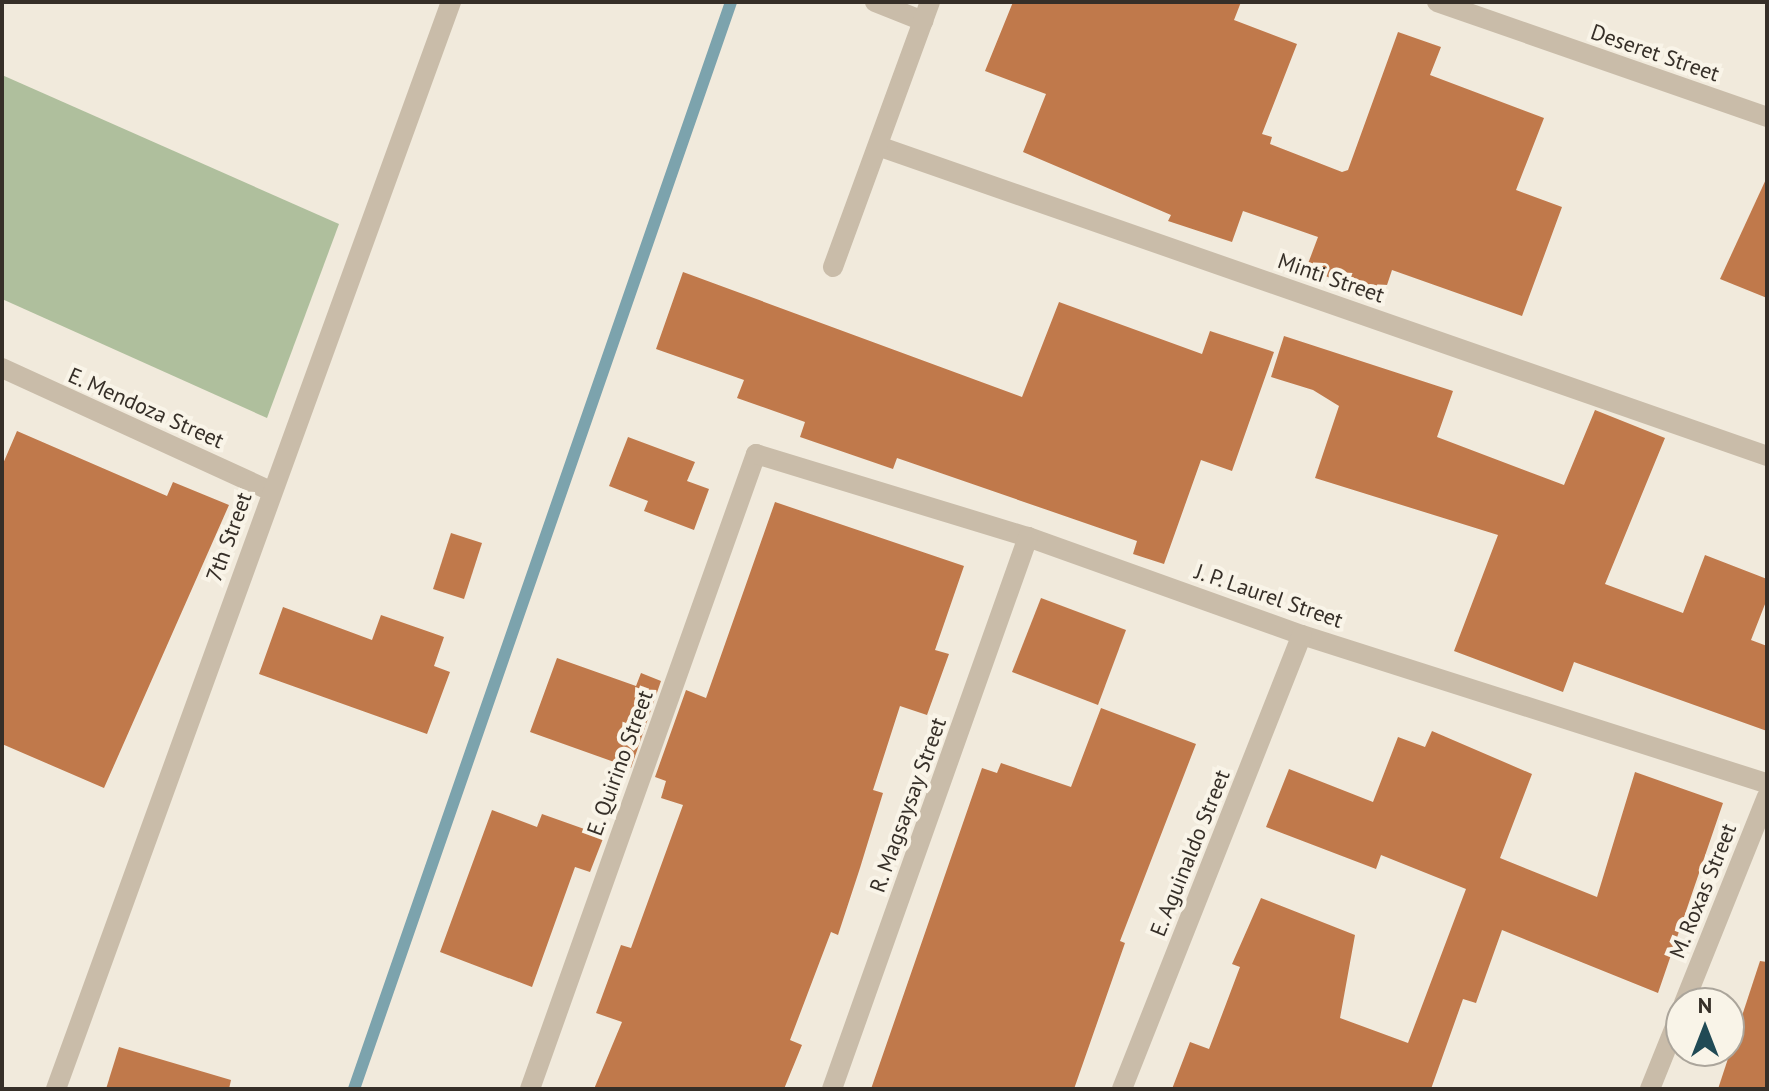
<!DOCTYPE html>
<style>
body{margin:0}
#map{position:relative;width:1769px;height:1091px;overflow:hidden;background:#f1eadc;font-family:"PT Sans",sans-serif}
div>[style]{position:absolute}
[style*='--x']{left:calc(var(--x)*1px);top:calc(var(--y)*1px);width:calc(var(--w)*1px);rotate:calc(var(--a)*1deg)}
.green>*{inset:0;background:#afbf9d}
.stream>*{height:12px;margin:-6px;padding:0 6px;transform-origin:6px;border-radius:6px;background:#7ca3ad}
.building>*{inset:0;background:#c0794b}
.minor>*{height:20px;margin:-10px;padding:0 10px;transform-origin:10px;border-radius:10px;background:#c9bca9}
span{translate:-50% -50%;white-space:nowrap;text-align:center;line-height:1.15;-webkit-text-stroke:8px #f9f4e8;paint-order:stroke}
.street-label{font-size:22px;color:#362f28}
.frame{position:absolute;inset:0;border:4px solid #362f28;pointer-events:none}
.north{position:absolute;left:1665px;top:987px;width:80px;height:80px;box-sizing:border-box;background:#f9f4e8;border:2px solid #aba59b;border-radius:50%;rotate:0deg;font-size:22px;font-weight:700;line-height:32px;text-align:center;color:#362f28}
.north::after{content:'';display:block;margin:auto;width:28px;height:36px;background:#204a55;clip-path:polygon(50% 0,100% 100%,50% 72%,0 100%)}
</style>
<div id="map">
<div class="green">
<i style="clip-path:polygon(2px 75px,339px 224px,267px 418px,2px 299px)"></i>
</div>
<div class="stream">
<i style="--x:354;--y:1089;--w:1151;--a:-70.87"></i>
</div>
<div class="building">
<i style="clip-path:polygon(1013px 2px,1241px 2px,1234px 20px,1297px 44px,1262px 134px,1272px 137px,1270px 144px,1342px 172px,1348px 170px,1398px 32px,1441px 47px,1430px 75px,1544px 118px,1516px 190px,1562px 207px,1522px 316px,1392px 270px,1383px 297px,1306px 269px,1318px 237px,1243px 211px,1232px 242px,1168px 221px,1171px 215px,1023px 152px,1046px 94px,985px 71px)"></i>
<i style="clip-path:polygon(1767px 177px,1767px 298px,1720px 279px)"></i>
<i style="clip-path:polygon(683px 272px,1022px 397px,1059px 302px,1202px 354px,1210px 331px,1274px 352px,1232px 471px,1201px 460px,1164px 564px,1133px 554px,1137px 541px,897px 458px,893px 469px,800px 437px,805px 422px,737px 398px,744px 380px,656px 349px)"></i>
<i style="clip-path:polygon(1284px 336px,1453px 391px,1437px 437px,1564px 485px,1595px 410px,1665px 438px,1605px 584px,1683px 613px,1705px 555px,1767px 579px,1767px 599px,1751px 640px,1767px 646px,1767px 731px,1574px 662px,1563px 692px,1454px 651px,1498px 535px,1315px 478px,1339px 406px,1313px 390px,1271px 377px)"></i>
<i style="clip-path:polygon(17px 431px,167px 496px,173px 482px,229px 505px,104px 788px,2px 744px,2px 466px)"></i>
<i style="clip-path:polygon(628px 437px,695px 462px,687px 481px,709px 489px,694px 530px,644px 511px,648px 501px,609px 486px)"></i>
<i style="clip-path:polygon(775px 502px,964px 566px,935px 650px,949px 654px,927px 715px,900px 706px,873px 790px,883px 793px,860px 868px,838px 935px,831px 932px,790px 1040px,802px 1045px,784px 1089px,594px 1089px,622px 1022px,596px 1013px,621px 945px,631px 948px,683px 805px,661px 798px,666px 781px,655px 777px,686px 690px,706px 698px)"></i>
<i style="clip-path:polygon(451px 533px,482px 543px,464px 599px,433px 589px)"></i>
<i style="clip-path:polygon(1041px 598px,1126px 630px,1098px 705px,1012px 672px)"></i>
<i style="clip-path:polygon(283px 607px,372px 640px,381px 615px,444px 637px,434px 666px,450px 672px,427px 734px,259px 674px)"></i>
<i style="clip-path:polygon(557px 658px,636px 686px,641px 673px,661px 681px,631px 768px,530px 732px)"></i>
<i style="clip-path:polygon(1101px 708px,1196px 744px,1120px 941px,1125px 943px,1074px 1089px,871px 1089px,982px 768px,997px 773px,1001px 763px,1071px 787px)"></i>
<i style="clip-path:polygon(1432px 731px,1532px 774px,1500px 858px,1597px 897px,1635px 772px,1723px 803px,1658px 993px,1502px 930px,1476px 1003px,1463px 999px,1431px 1089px,1172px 1089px,1190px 1042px,1209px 1049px,1240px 967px,1232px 964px,1261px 898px,1355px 935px,1340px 1018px,1408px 1043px,1466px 889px,1381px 855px,1376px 869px,1266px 827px,1289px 769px,1373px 802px,1398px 737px,1425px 747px)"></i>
<i style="clip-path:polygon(492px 810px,537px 827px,542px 814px,604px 836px,590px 872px,575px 867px,532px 987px,440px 952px)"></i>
<i style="clip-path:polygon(1760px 961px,1767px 962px,1767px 1089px,1718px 1089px)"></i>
<i style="clip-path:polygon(119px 1047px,231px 1080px,229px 1089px,106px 1089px)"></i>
</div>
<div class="minor">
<i style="--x:875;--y:2;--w:52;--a:21.6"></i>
<i style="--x:1437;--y:2;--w:349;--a:19.2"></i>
<i style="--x:878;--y:146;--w:941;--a:19.22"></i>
<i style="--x:833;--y:267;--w:282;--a:-69.9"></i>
<i style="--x:2;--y:368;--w:296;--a:24.6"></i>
<i style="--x:1684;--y:1003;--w:222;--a:-68.1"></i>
<i style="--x:56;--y:1089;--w:1157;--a:-70.03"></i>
<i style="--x:530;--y:1089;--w:674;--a:-70.41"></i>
<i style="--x:756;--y:454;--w:284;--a:17"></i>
<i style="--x:1028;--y:537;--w:291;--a:19.7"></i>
<i style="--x:1302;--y:635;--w:488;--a:17.7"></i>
<i style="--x:832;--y:1089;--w:586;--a:-70.45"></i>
<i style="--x:1122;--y:1089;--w:488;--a:-68.4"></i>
<i style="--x:1650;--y:1089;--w:83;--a:-68.1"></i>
</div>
<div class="street-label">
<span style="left:1655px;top:53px;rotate:19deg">Deseret Street</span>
<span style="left:1331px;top:278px;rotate:19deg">Minti Street</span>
<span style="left:146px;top:408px;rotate:24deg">E. Mendoza Street</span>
<span style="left:229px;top:537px;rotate:-70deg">7th Street</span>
<span style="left:1269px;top:596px;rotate:19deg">J. P. Laurel Street</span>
<span style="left:620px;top:763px;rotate:-70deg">E. Quirino Street</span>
<span style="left:908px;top:805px;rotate:-70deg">R. Magsaysay Street</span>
<span style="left:1190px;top:853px;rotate:-68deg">E. Aguinaldo Street</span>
<span style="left:1703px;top:891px;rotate:-68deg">M. Roxas Street</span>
</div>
<div class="frame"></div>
<div class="north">N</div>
</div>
